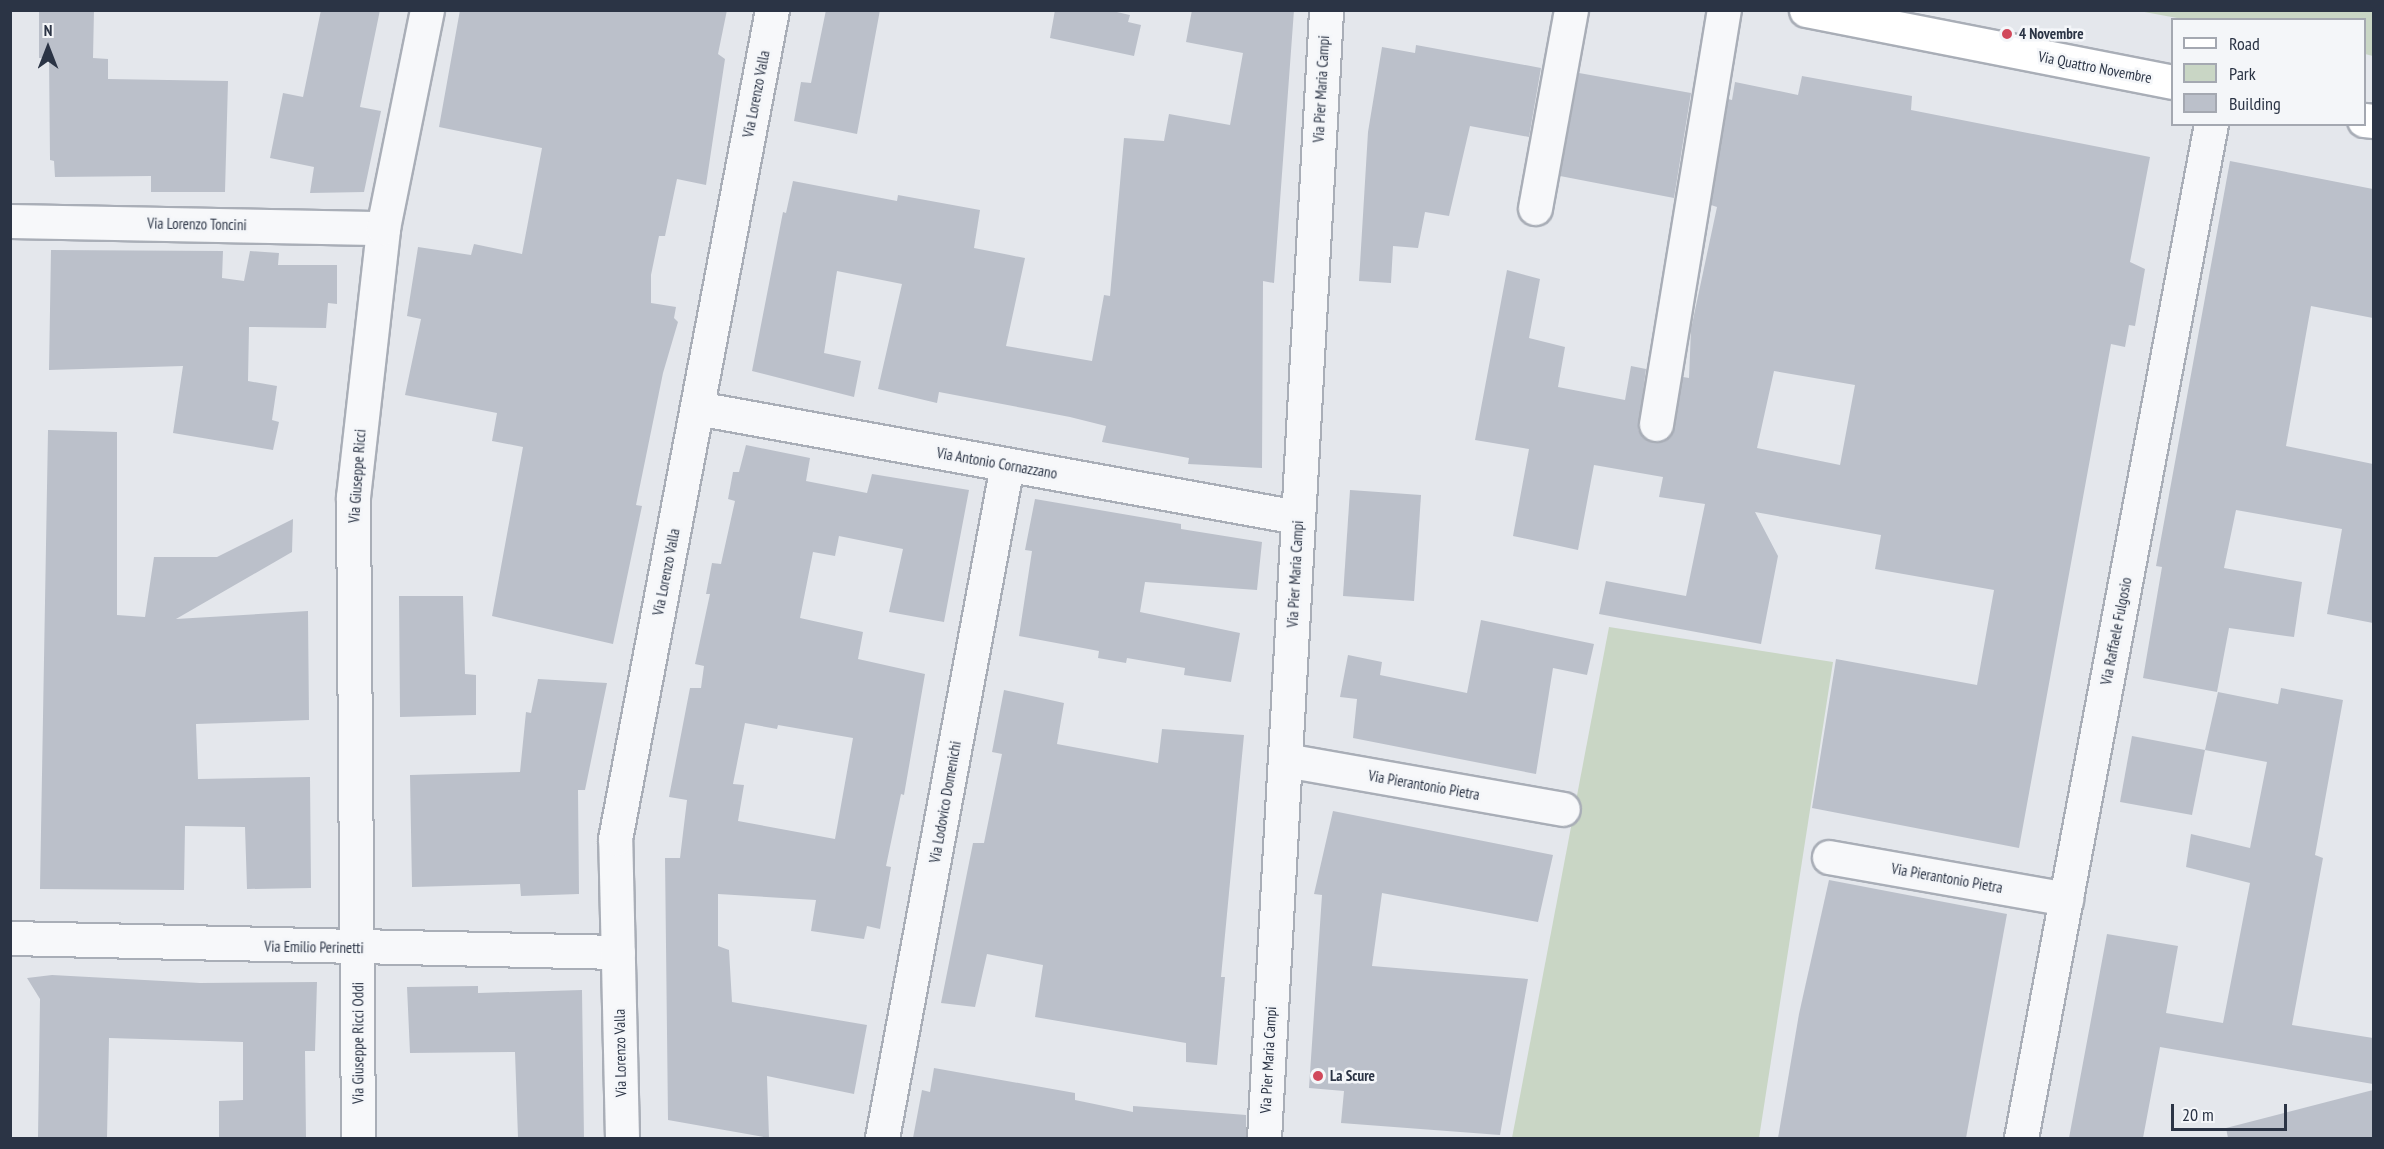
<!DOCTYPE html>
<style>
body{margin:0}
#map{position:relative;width:2384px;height:1149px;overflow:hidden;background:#e4e7ec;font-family:"PT Sans Narrow",sans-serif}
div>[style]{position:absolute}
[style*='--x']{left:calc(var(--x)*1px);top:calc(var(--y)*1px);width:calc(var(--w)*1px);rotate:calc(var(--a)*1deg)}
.green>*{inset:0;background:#c9d6c5}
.building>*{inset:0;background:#bbc0ca}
.roads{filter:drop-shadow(2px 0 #a9aeb7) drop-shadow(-2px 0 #a9aeb7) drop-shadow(0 2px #a9aeb7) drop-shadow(0 -2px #a9aeb7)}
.minor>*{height:33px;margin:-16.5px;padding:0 16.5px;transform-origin:16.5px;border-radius:16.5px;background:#f7f8fa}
.secondary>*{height:33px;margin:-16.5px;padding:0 16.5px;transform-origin:16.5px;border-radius:16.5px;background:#fff}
.dots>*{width:16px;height:16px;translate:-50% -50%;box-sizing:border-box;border:3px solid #f4f6f9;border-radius:50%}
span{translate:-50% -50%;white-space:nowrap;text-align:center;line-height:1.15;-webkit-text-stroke:5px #f4f6f9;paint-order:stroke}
.poi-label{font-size:15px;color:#2b3445;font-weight:700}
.left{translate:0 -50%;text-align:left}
.street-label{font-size:15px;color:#2b3445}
.frame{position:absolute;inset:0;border:12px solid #2b3445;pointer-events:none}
.legend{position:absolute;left:2171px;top:18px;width:195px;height:108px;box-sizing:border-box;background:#f4f6f9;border:2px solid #a4a8b1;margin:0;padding:8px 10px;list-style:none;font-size:18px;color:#2b3445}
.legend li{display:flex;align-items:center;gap:12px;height:30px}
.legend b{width:30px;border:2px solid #a4a8b1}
.north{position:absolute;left:18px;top:18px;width:60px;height:60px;-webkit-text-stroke:4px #f4f6f9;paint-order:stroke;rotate:0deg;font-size:16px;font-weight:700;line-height:24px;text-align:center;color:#2b3445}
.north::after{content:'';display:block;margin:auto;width:21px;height:27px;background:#2b3445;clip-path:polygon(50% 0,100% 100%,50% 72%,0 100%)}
.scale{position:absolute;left:2171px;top:1104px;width:116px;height:27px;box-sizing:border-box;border:3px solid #2b3445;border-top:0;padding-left:8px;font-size:18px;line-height:21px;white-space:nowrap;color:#2b3445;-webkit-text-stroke:4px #f4f6f9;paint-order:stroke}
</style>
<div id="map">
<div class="green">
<i style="clip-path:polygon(2139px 11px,2373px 11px,2373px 56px,2365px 54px,2364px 20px,2188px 20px)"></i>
<i style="clip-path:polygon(1609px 627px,1833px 662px,1759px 1138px,1512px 1138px)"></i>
</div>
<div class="building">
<i style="clip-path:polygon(39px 10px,94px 10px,93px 58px,108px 59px,108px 79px,228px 81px,225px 192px,151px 192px,151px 176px,55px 177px,54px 161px,50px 160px,49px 58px,39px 58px)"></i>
<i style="clip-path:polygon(321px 10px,380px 10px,360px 107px,381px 111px,364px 192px,310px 193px,314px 167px,270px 158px,283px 93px,303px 97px)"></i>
<i style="clip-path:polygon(460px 10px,727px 10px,718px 54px,725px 59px,706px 185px,677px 179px,665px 236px,659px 236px,651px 275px,651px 303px,676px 307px,674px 318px,678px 322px,663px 373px,636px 505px,642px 506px,613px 644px,492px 616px,523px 447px,492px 441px,497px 413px,405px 395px,421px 319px,407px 316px,418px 247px,471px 255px,474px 244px,522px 254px,542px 148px,439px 127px)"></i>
<i style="clip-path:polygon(826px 10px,880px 10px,857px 134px,794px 121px,801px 82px,811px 83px)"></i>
<i style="clip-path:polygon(1055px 10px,1108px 10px,1130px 15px,1128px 22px,1141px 25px,1134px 56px,1050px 38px)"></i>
<i style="clip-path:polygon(1192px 10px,1294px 10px,1274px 283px,1263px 281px,1262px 468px,1188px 464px,1189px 458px,1102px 442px,1106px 426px,1070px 417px,939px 392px,937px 403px,878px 389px,902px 284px,837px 271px,824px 353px,861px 361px,854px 397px,752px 371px,783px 212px,786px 213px,793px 181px,897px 201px,898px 195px,980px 210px,974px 248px,1025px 258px,1006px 346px,1092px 361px,1104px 295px,1110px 296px,1124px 138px,1164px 141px,1169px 114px,1230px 125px,1243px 53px,1186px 42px)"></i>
<i style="clip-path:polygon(1416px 45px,1541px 68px,1529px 137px,1470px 126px,1449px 216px,1425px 212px,1418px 248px,1393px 246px,1391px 283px,1359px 281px,1368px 132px,1382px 47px,1415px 53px)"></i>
<i style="clip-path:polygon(1579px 73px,1691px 93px,1674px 198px,1560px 176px)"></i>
<i style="clip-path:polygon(evenodd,1802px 76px,1912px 96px,1911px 110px,2150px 157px,2130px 262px,2145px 269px,2135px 326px,2129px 325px,2125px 347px,2111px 344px,2019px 848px,1812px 808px,1836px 659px,1977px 685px,1994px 590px,1875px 569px,1881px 535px,1755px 512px,1778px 556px,1761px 644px,1599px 614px,1606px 581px,1686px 596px,1705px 504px,1659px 497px,1663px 477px,1594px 465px,1578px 550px,1513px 536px,1529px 449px,1475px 440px,1507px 270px,1540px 279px,1529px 338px,1565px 347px,1558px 387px,1625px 400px,1631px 366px,1646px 369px,1638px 430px,1652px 442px,1670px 436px,1683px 377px,1689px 378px,1691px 329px,1717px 207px,1711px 205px,1728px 99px,1732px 100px,1735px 82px,1798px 95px,1802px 76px,1774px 371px,1855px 385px,1840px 465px,1757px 448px,1774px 371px)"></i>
<i style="clip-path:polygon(2230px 161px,2373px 189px,2373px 318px,2311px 306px,2286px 446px,2373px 464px,2373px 623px,2327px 614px,2342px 529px,2236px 510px,2224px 568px,2302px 582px,2294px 637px,2229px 628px,2217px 692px,2143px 678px,2162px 567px,2156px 566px)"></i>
<i style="clip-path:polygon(51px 250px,223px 251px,222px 278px,244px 281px,250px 251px,279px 253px,278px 265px,337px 265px,337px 304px,328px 303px,326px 328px,249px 327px,248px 381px,277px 386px,272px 420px,279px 422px,273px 450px,173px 433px,183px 366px,49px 370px)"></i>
<i style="clip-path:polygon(48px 430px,117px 432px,117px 615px,145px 617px,154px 557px,217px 557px,293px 519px,292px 552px,176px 619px,308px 611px,309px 720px,196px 724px,198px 779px,310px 777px,311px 888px,247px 889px,245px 827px,185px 826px,184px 890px,40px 889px)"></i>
<i style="clip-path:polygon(evenodd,746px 445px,810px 458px,806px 481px,867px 493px,872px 474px,969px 490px,944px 622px,889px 612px,903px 549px,839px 536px,835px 556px,813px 552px,800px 618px,863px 632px,858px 659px,925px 674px,904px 795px,901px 794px,886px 866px,891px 867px,880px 929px,867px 926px,864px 939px,811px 931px,816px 900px,718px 894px,718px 946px,729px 950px,732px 1002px,867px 1025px,854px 1094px,767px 1076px,769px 1138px,668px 1120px,665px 858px,680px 858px,687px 800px,669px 797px,690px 688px,701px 688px,704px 666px,695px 664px,710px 594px,706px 594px,712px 563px,721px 564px,735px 501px,728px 499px,733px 472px,739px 472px,746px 445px,745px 723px,777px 729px,778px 725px,853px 738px,835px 839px,738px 821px,744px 785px,733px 784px,745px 723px)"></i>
<i style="clip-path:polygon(1350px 490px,1421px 495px,1414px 601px,1343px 596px)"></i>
<i style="clip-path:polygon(1035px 499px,1181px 524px,1181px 529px,1262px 542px,1257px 590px,1145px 582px,1140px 612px,1240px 633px,1231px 682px,1184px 675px,1185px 668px,1127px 658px,1126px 663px,1098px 658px,1099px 651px,1019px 636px,1032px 551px,1025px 550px)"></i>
<i style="clip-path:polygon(399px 596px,463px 596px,465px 674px,476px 675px,476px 715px,400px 717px)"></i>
<i style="clip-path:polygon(1481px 620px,1594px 644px,1587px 675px,1553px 668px,1536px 774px,1353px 738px,1357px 699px,1340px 697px,1348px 655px,1382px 662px,1380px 675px,1467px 693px)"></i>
<i style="clip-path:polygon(538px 679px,607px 683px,585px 790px,578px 790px,579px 894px,521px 896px,520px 884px,412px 887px,410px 775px,520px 772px,526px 712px,531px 713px)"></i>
<i style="clip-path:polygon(2281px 688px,2343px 700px,2315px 855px,2323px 858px,2292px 1025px,2373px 1038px,2373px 1084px,2160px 1047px,2143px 1138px,2069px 1138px,2107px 934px,2178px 946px,2166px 1013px,2223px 1023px,2250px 883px,2186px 867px,2191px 834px,2250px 848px,2267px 762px,2205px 750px,2218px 692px,2278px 704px)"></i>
<i style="clip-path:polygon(1004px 690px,1064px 703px,1057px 744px,1158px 763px,1162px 729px,1244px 735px,1221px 977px,1225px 977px,1217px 1065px,1186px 1062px,1186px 1043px,1035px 1017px,1043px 965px,987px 954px,975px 1007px,941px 1003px,973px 843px,984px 843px,1002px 754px,992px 752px)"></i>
<i style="clip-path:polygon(2132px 736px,2205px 750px,2192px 815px,2120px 802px)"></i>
<i style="clip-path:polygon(1333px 811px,1553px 855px,1538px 922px,1382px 893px,1372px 966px,1528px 979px,1500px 1135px,1341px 1123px,1344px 1091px,1309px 1088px,1322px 895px,1314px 894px)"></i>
<i style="clip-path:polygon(1829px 880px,2007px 914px,1966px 1138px,1778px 1138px,1799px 1014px)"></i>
<i style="clip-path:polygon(52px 975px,200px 983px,317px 982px,315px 1051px,305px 1051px,306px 1138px,219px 1138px,219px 1101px,243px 1100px,243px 1042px,109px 1038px,107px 1138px,38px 1138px,40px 999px,27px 978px)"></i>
<i style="clip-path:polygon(478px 986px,478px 993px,582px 990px,584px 1138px,518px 1138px,515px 1052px,410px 1053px,407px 987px)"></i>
<i style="clip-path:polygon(934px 1068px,1075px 1093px,1075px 1100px,1133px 1112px,1133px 1106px,1246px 1115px,1246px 1138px,913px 1138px,922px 1090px,930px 1092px)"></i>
<i style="clip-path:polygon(2373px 1090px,2373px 1138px,2228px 1138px,2226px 1128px)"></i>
</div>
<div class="roads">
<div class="minor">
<i style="--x:1535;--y:208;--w:201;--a:-79.7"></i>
<i style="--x:10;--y:221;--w:373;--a:1.1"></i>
<i style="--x:697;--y:408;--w:610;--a:10.3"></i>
<i style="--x:1656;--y:424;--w:420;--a:-80.7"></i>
<i style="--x:1286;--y:760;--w:281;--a:10"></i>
<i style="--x:1829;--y:857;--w:241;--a:10"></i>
<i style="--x:10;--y:938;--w:608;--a:1.32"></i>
<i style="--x:358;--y:1138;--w:641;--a:-90.45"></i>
<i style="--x:353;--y:497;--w:271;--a:-83.6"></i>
<i style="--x:383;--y:228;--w:222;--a:-78.6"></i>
<i style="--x:622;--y:1138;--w:299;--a:-91.3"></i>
<i style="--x:615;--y:839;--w:844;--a:-79.28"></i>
<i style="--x:882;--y:1138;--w:685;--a:-79.48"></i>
<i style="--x:1264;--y:1138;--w:1130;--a:-86.85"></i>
<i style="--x:2021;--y:1138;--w:1032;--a:-79.39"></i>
</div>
<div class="secondary">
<i style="--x:1806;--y:10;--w:373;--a:11.1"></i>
<i style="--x:2364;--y:120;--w:10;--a:6"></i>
</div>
</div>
<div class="dots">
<i style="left:2007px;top:34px;background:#d1495b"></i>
<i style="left:1318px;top:1076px;background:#d1495b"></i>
</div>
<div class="poi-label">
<span class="left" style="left:2019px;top:34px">4 Novembre</span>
<span class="left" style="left:1330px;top:1076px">La Scure</span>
</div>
<div class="street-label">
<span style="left:2095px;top:67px;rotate:11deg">Via Quattro Novembre</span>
<span style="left:1321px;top:89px;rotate:-87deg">Via Pier Maria Campi</span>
<span style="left:756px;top:94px;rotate:-79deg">Via Lorenzo Valla</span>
<span style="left:197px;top:224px;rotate:1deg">Via Lorenzo Toncini</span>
<span style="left:997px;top:463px;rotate:10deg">Via Antonio Cornazzano</span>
<span style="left:357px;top:476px;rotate:-86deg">Via Giuseppe Ricci</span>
<span style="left:666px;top:572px;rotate:-79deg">Via Lorenzo Valla</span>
<span style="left:1295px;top:574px;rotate:-87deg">Via Pier Maria Campi</span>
<span style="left:2116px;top:631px;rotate:-79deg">Via Raffaele Fulgosio</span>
<span style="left:1424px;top:785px;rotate:10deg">Via Pierantonio Pietra</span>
<span style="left:945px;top:802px;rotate:-80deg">Via Lodovico Domenichi</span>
<span style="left:1947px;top:878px;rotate:10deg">Via Pierantonio Pietra</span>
<span style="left:314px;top:947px;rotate:1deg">Via Emilio Perinetti</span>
<span style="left:358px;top:1043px;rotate:-90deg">Via Giuseppe Ricci Oddi</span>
<span style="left:620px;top:1053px;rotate:-91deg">Via Lorenzo Valla</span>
<span style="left:1268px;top:1060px;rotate:-87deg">Via Pier Maria Campi</span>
</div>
<div class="frame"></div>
<ul class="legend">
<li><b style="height:8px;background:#fff"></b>Road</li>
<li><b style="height:16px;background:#c9d6c5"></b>Park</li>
<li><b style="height:16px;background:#bbc0ca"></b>Building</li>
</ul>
<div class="north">N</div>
<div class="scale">20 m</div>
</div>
